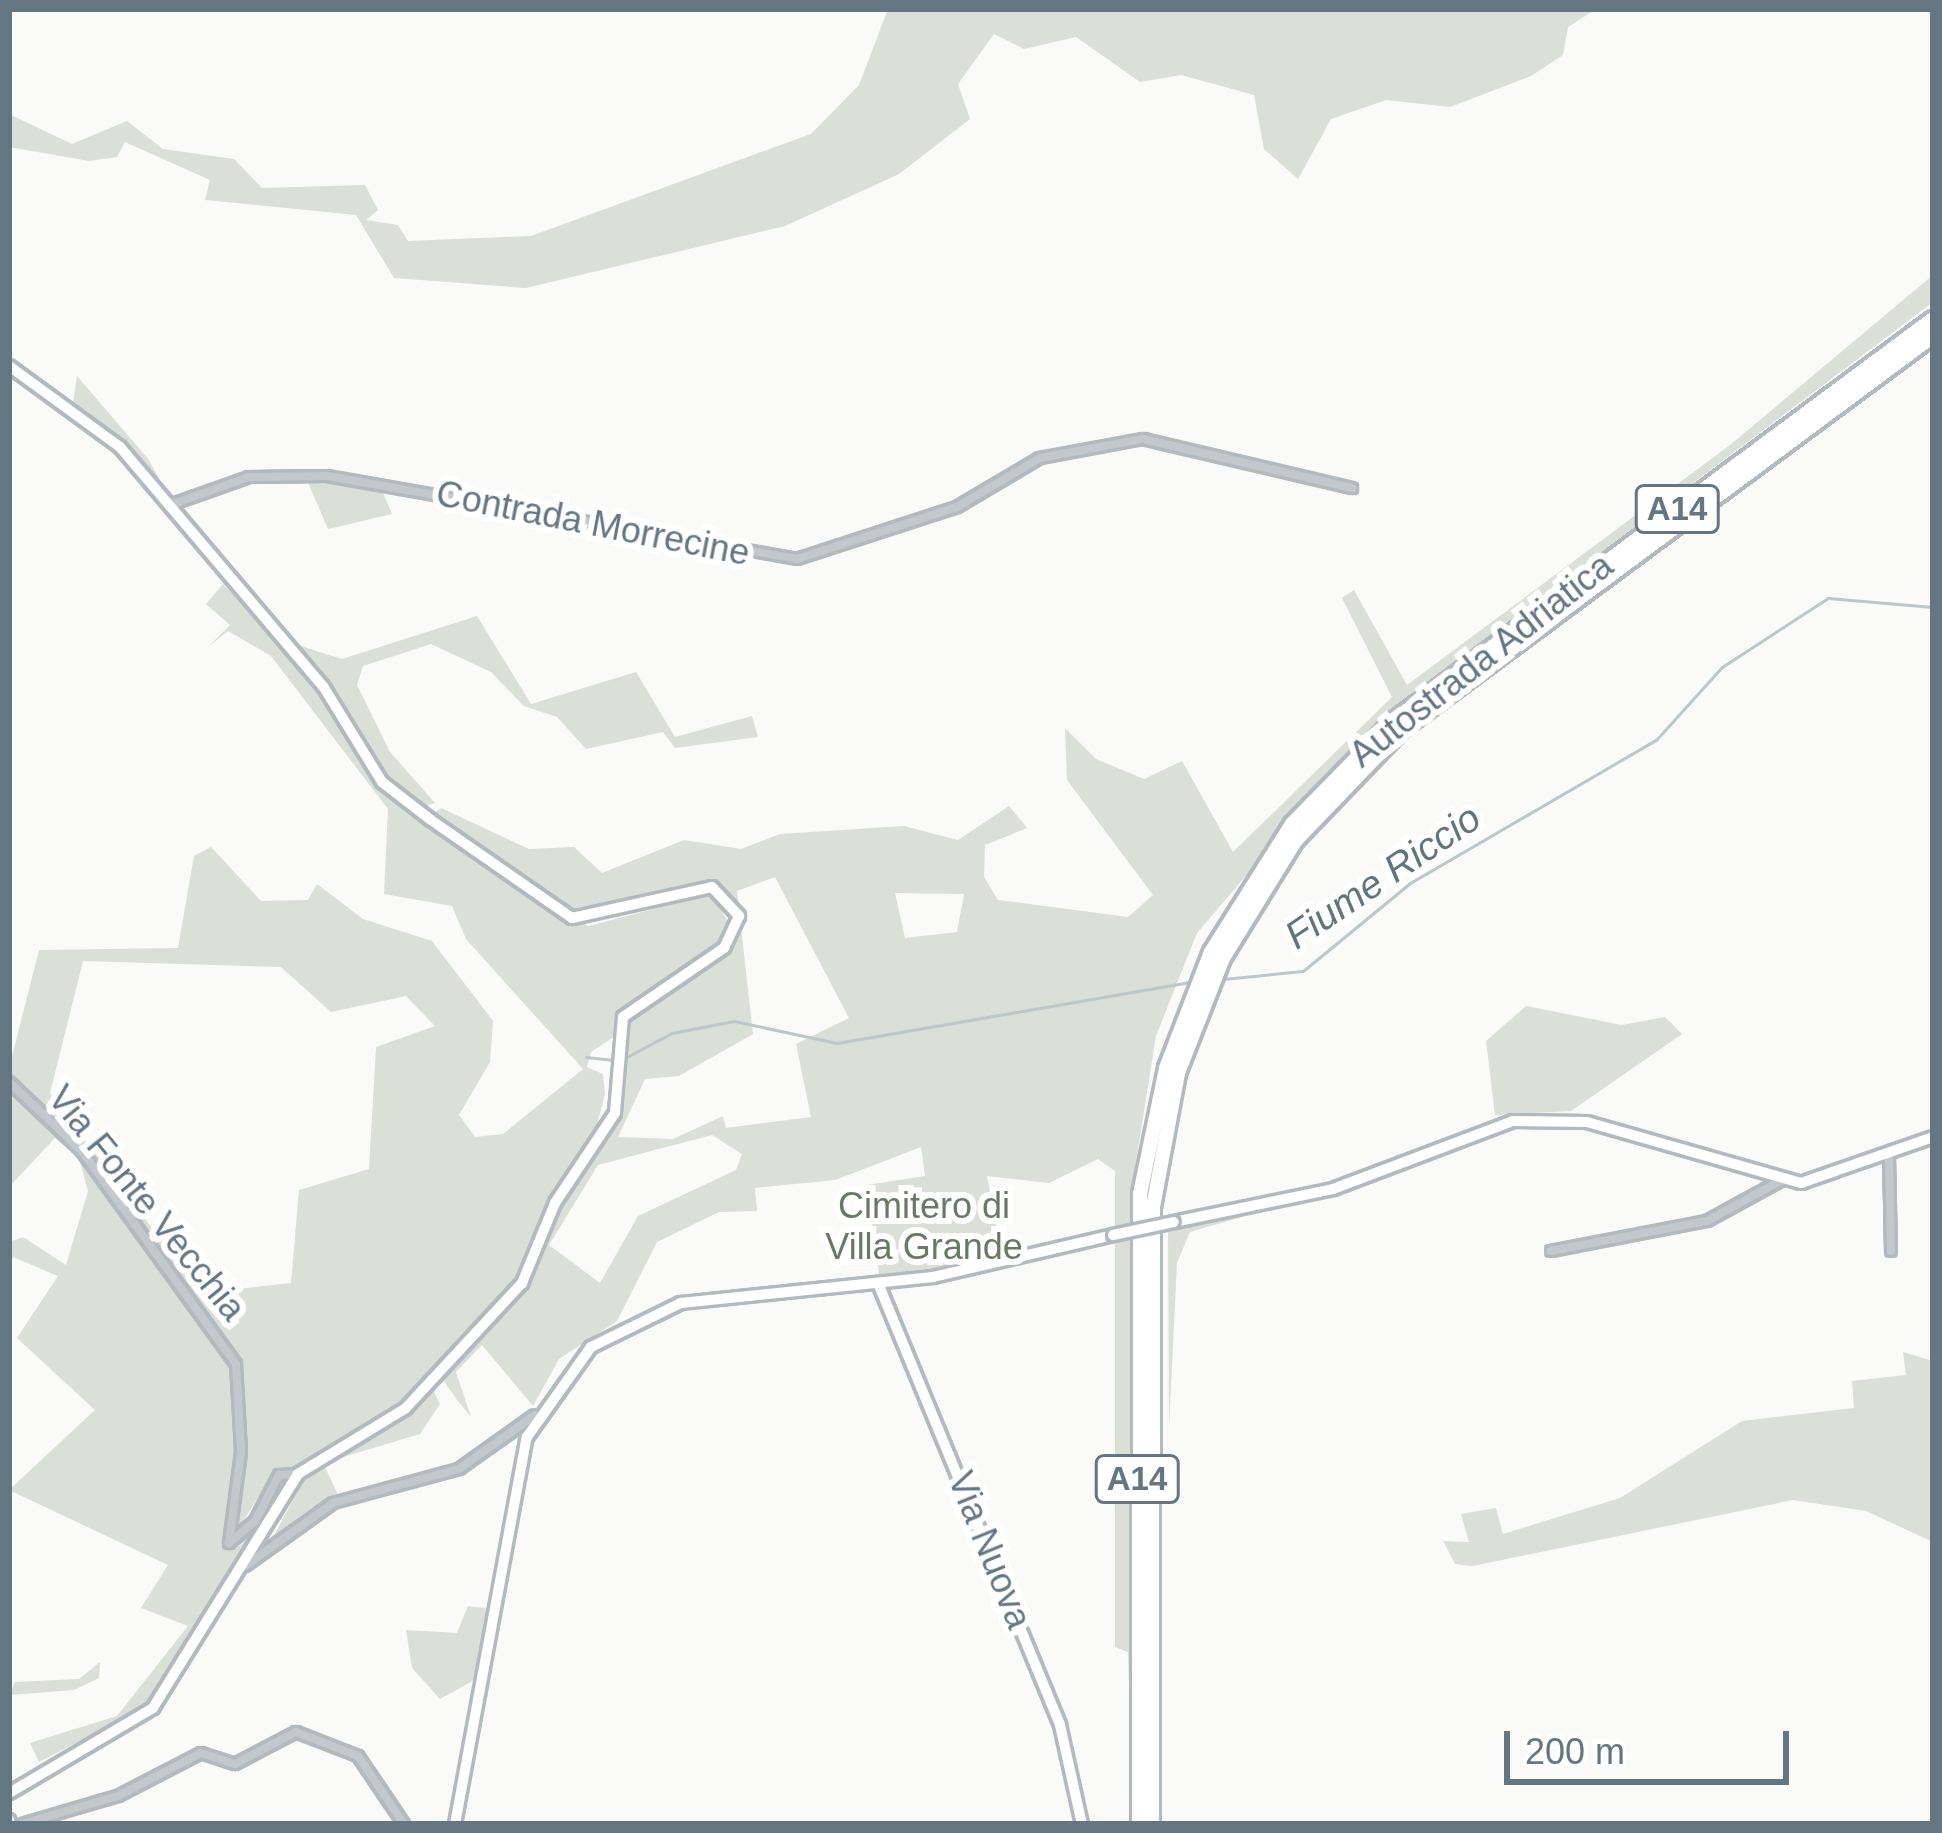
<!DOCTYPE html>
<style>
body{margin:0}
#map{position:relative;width:1942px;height:1833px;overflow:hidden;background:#fafaf8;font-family:Helvetica,sans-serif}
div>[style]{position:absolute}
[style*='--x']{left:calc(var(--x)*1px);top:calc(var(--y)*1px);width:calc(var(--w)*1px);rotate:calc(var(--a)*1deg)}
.green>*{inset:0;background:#dadfd7}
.stream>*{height:3px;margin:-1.5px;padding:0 1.5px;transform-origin:1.5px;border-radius:1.5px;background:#bbc7cb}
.roads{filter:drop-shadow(3px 0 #b3babf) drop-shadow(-3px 0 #b3babf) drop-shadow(0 3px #b3babf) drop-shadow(0 -3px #b3babf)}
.street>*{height:8px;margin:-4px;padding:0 4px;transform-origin:4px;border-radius:4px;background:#c3c8cc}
.secondary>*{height:10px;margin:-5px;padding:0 5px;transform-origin:5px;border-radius:5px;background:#fff}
.highway>*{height:14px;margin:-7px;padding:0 7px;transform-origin:7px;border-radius:7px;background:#fff}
.bridges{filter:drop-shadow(3px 0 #b3babf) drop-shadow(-3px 0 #b3babf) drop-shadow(0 3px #b3babf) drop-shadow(0 -3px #b3babf)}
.secondary-bridge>*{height:10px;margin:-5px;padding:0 5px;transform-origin:5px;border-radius:5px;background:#fff}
span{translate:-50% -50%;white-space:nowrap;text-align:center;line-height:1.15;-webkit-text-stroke:12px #fff;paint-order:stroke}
.shield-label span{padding:3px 9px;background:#fff;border:3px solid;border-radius:9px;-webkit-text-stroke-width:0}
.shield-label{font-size:33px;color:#657683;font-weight:700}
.street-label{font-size:36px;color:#657683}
.park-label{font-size:36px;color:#687a64}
.water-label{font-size:39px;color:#60757c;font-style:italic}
.frame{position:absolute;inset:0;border:12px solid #657683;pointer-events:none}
.scale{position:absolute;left:1504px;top:1731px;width:285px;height:54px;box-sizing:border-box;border:6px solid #657683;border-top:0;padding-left:15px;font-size:36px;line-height:42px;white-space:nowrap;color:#657683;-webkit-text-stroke:9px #fff;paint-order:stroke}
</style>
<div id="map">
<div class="green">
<i style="clip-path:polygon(888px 9px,1596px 9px,1568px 27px,1563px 55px,1531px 76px,1450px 107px,1386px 100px,1331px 119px,1298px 179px,1264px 149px,1254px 95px,1181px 75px,1140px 82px,1076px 37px,1024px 49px,994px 34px,958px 84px,970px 119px,899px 174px,785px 226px,526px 288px,394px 278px,356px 215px,205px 200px,210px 180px,125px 142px,117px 157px,89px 161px,9px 147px,9px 114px,72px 144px,127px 121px,163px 149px,234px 159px,262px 188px,365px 185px,378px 210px,366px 220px,398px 225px,408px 241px,531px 236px,811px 134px,859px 85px)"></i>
<i style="clip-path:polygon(evenodd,1933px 275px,1933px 302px,1379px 720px,1197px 933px,1156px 1036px,1133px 1180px,1131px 1747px,1128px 1652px,1115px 1647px,1115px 1171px,1098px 1159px,1049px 1183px,987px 1176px,1002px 1257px,880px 1281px,867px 1185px,925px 1176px,921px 1147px,835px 1180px,755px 1188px,757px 1211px,719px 1212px,657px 1242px,617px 1321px,559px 1359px,533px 1406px,482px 1345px,456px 1372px,471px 1417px,458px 1401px,443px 1380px,522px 1290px,572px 1180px,617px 1121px,627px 1020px,726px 949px,741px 924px,735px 899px,712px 883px,576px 915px,431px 815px,441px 808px,529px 849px,574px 847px,602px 873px,684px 840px,741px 849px,780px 834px,904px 826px,958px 840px,1009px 806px,1027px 828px,985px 845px,984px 877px,998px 900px,1128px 917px,1153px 895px,1067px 780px,1065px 728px,1096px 759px,1144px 779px,1182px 761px,1233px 852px,1392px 697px,1342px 598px,1354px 590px,1407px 685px,1730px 445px,1933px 275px,775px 877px,849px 1018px,796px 1044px,811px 1117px,726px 1128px,723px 1116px,673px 1139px,618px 1137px,645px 1079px,679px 1076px,753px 1034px,737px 891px,775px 877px,1933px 275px,895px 893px,964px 894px,957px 932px,905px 938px,895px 893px,1933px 275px,712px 1135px,742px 1154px,736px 1170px,638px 1216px,600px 1283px,549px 1245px,598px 1165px,712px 1135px)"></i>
<i style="clip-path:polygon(77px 376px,149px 460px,167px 494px,73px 403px)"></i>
<i style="clip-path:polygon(307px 480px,381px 488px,392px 514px,328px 529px)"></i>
<i style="clip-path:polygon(evenodd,223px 584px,309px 674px,382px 789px,526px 896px,589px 926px,710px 894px,730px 924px,719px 946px,633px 1000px,617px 1035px,591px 1052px,587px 1067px,603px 1074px,605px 1094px,596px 1129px,523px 1271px,428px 1380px,440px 1404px,420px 1434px,323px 1463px,339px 1497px,264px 1554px,307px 1474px,274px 1474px,226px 1546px,240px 1546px,284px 1488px,153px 1703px,39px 1762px,30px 1743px,117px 1716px,188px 1626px,141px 1608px,168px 1565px,9px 1490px,95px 1410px,17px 1338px,58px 1276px,13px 1257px,9px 1267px,9px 1242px,23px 1237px,66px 1265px,88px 1191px,79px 1158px,55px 1138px,9px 1187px,9px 1068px,39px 950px,178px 948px,194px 856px,211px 847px,261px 901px,308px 900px,317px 884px,363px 919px,432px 941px,493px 1021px,490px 1062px,459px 1115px,475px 1137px,503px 1134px,583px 1069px,466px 939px,452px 906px,384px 894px,388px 809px,271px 656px,228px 631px,208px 647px,230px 625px,206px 604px,223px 584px,83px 961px,281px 967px,331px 1012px,406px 996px,435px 1026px,376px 1047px,369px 1169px,299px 1190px,291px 1283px,201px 1293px,50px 1093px,83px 961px)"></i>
<i style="clip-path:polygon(477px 616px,531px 704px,636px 672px,675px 737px,752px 716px,758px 737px,675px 748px,663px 732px,586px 749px,557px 717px,524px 706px,491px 672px,431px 644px,363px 666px,357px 685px,390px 752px,435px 803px,422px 807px,376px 766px,291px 643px,342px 659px)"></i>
<i style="clip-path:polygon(1526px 1006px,1622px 1025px,1665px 1017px,1682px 1034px,1571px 1111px,1495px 1115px,1486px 1041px)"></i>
<i style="clip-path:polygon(1311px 1197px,1190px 1232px,1177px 1263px,1169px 1428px,1168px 1229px)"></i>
<i style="clip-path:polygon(1903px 1352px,1933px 1361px,1933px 1542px,1866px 1511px,1793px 1500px,1473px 1566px,1455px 1564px,1443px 1541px,1469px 1542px,1461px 1514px,1496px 1508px,1503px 1534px,1620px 1498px,1742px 1421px,1854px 1408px,1852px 1381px,1906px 1375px)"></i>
<i style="clip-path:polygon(468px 1606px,492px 1609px,478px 1678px,440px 1699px,412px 1668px,406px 1630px,457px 1633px)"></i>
<i style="clip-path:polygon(100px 1662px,99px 1678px,74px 1690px,9px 1695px,15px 1682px,79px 1679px)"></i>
</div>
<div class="stream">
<i style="--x:1223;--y:979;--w:80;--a:-5.7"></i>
<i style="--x:1303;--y:971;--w:139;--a:-39.4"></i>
<i style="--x:1410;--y:883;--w:285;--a:-30.2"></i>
<i style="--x:1656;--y:740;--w:98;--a:-47.9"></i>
<i style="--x:1722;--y:667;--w:126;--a:-33.1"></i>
<i style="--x:1828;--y:598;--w:105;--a:4.9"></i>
<i style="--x:586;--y:1057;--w:28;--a:6"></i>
<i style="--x:623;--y:1059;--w:55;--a:-28"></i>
<i style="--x:672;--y:1033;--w:63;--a:-11"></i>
<i style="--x:734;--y:1021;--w:105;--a:12.1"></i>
<i style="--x:837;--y:1043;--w:364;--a:-9.8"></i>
</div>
<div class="roads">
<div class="street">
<i style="--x:170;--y:505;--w:84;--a:-19.5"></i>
<i style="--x:249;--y:477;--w:78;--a:-0.7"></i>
<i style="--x:327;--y:476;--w:477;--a:10"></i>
<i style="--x:797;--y:559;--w:168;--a:-18"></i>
<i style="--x:957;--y:507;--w:96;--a:-30.6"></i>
<i style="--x:1040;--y:458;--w:105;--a:-10.5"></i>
<i style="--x:1143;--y:439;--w:215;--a:13.2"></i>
<i style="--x:9;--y:1082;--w:99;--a:43.4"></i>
<i style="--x:81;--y:1150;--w:264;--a:54.1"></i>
<i style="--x:236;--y:1364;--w:88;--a:86.7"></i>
<i style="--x:241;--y:1452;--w:92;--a:97.5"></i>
<i style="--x:229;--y:1543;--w:34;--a:-40"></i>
<i style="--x:255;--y:1521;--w:52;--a:-62.4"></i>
<i style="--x:279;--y:1475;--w:18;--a:-3"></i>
<i style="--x:1889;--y:1156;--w:95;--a:88.8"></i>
<i style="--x:1551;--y:1251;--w:159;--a:-10.9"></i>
<i style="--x:1707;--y:1221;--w:83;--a:-28.7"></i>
<i style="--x:245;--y:1566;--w:108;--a:-35.6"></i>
<i style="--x:333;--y:1503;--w:131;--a:-15.1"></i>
<i style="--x:459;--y:1469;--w:93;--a:-35.4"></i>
<i style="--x:22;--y:1824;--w:100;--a:-16.3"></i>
<i style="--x:118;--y:1796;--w:93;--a:-27.4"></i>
<i style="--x:201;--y:1753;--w:36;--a:18"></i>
<i style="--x:235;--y:1764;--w:69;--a:-27.7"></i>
<i style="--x:296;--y:1732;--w:66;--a:21.2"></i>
<i style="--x:358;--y:1756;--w:82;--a:55.9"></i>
</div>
<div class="secondary">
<i style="--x:9;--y:366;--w:137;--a:36.1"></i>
<i style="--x:120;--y:447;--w:314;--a:49.7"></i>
<i style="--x:323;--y:686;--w:113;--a:58.4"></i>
<i style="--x:382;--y:782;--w:62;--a:37.8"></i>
<i style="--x:431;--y:820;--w:172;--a:34.8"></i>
<i style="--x:572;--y:918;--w:143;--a:-12.5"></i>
<i style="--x:712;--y:887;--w:40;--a:47"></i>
<i style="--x:739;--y:916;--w:35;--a:115"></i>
<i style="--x:724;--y:948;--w:122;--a:145.7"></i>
<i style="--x:623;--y:1017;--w:96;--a:94.8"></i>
<i style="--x:615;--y:1113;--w:108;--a:123.7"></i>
<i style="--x:555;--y:1203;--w:87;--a:112.4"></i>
<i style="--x:522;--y:1283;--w:171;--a:132.9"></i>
<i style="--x:406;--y:1408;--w:127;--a:148.6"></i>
<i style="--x:298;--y:1474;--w:275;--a:121.8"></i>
<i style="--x:153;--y:1708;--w:167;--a:149.4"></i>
<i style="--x:1174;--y:1222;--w:162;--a:-11.7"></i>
<i style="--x:1333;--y:1189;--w:192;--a:-20.7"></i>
<i style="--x:1513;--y:1121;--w:74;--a:0.8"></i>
<i style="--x:1587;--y:1122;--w:223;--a:15.9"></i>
<i style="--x:1801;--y:1183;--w:140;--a:-19.2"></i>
<i style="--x:878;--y:1283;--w:478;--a:67.6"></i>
<i style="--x:1060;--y:1725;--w:101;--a:77.5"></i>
<i style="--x:9;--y:1820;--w:4;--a:76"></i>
<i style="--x:455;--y:1824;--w:394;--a:-79.5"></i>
<i style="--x:527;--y:1437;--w:110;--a:-54.6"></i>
<i style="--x:591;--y:1347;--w:100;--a:-26.1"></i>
<i style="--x:681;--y:1303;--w:253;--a:-5.9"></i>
<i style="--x:933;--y:1277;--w:185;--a:-13.1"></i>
</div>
<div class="highway">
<i style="--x:1139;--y:1824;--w:630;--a:-89.91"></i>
<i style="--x:1140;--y:1194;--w:129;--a:-78.3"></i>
<i style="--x:1166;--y:1068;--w:124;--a:-68.8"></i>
<i style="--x:1211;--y:952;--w:151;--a:-57.7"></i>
<i style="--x:1292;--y:824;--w:144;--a:-45.6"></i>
<i style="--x:1393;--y:721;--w:673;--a:-36.67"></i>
<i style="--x:1152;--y:1824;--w:617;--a:-89.91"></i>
<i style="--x:1153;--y:1207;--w:136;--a:-79.4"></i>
<i style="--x:1178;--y:1073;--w:123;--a:-68.6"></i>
<i style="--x:1223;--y:958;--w:139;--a:-58.3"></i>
<i style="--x:1296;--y:840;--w:154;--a:-46.1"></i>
<i style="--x:1403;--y:729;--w:660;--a:-36.56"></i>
</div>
</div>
<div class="bridges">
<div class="secondary-bridge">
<i style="--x:1113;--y:1235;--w:62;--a:-12"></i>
</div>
</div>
<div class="shield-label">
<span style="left:1677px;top:509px">A14</span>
<span style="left:1137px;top:1479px">A14</span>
</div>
<div class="street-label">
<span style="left:593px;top:523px;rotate:11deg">Contrada Morrecine</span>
<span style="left:1481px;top:660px;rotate:-38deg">Autostrada Adriatica</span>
<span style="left:147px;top:1203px;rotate:51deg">Via Fonte Vecchia</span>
<span style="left:990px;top:1550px;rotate:68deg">Via Nuova</span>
</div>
<div class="park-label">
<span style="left:924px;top:1226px">Cimitero di<br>Villa Grande</span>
</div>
<div class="water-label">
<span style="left:1383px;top:877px;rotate:-34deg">Fiume Riccio</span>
</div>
<div class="frame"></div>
<div class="scale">200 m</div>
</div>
